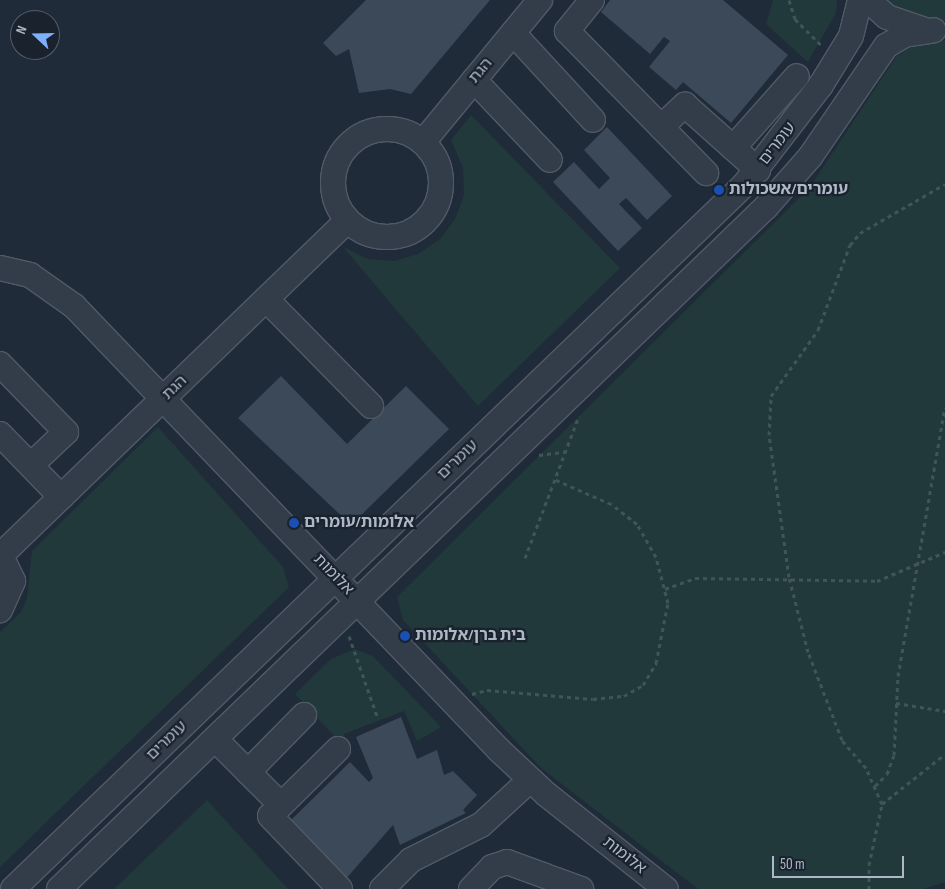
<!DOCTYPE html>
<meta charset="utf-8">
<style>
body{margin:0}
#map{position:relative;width:945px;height:889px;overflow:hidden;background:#1f2b38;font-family:"Sofia Sans Condensed","Noto Sans Hebrew",sans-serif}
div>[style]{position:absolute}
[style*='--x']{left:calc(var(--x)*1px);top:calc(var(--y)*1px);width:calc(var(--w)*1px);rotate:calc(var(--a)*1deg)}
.green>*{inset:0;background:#22393b}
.building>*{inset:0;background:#3b4959}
.path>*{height:3px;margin-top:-1.5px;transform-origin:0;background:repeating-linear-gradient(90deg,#3f5557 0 4px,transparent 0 8px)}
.roads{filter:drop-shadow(1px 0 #515a67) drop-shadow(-1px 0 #515a67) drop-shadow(0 1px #515a67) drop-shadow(0 -1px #515a67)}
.minor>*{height:24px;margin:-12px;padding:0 12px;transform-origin:12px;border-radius:12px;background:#333c49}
.minor>.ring{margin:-12px;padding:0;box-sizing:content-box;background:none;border:24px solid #333c49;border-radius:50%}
.dots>*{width:14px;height:14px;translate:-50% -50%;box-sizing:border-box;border:2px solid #19222d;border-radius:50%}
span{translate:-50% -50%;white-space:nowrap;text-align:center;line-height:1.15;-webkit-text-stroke:4.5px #19222d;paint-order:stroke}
.street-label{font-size:16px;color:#adb7c6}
.poi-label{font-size:16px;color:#adb7c6;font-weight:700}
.left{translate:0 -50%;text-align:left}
.north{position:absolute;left:10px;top:10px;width:50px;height:50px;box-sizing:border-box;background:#19222d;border:1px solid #545e6a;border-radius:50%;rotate:291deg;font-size:14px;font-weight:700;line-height:20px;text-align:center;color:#adb7c6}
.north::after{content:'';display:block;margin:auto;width:18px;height:22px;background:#7cb0fc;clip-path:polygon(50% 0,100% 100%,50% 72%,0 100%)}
.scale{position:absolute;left:772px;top:856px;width:132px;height:22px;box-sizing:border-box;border:2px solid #adb7c6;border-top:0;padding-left:6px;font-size:15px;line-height:18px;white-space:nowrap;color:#adb7c6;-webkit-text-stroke:4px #19222d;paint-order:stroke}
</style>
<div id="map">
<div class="green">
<i style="clip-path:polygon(773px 0,837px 0,836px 13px,808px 62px,766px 24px)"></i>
<i style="clip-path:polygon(878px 0,945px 0,945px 21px,919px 22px)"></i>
<i style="clip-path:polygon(945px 40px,945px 882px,924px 889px,698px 889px,541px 768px,403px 620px,397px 597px,810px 187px,896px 57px,908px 48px)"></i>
<i style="clip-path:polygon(471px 115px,620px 268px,478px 406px,343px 247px,368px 259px,394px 261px,418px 254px,440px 239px,455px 219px,464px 195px,463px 168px,451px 140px)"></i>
<i style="clip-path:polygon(158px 427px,283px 567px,289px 587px,0 867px,0 632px,21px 612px,27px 598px,32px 551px)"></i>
<i style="clip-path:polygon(354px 649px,373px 656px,441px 727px,417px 741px,404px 711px,344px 734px,353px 756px,295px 694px,331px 659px)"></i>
<i style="clip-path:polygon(207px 800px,288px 889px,114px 889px)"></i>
</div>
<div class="building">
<i style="clip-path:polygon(366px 0,490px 0,411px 94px,390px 89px,359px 93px,349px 49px,336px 56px,323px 43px)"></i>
<i style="clip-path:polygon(610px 0,723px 0,788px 55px,731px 123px,683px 82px,676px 90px,649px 67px,670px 41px,664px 37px,650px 54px,601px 12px)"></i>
<i style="clip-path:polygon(607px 127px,672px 196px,647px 220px,626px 198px,619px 204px,642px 228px,618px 251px,553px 182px,574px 162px,599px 189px,610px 178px,584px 150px)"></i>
<i style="clip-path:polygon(281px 376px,347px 444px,406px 386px,449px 429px,351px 525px,238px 418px)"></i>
<i style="clip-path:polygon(401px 717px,417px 759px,437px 750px,444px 775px,453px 771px,477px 795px,463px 810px,466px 813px,400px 845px,393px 825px,344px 881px,288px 823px,350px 762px,369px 782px,373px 778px,356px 737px)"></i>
</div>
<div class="path">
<i style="--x:789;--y:0;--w:20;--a:72"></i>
<i style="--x:795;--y:19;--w:40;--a:45"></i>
<i style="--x:539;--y:455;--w:26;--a:-7"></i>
<i style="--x:525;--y:558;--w:152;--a:-69.2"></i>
<i style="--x:665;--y:589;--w:32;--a:-20"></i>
<i style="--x:695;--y:578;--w:182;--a:0.9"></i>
<i style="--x:877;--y:581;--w:74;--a:-23.1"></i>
<i style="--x:349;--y:636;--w:85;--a:70.7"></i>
<i style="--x:472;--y:694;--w:16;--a:-15"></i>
<i style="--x:487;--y:690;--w:106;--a:4.9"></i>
<i style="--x:593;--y:699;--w:31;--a:-6"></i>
<i style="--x:624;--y:696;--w:22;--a:-30"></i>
<i style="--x:643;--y:685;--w:26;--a:-59"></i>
<i style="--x:656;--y:663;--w:61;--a:-78.7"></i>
<i style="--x:668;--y:603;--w:48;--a:-104.6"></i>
<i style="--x:656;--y:557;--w:38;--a:-120"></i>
<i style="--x:637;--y:524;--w:33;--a:-142"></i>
<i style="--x:611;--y:504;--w:62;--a:-156.3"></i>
<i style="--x:896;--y:703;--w:50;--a:9.3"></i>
<i style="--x:875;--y:786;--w:17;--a:-45"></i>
<i style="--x:887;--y:774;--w:20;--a:-70"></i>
<i style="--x:894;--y:755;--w:79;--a:-87.1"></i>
<i style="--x:898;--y:676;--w:272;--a:-80.1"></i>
<i style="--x:882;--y:804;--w:80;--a:-38.4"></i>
<i style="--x:869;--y:889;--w:24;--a:-90"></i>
<i style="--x:869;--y:865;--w:62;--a:-78"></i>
<i style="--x:882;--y:804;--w:39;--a:-114"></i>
<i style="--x:866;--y:768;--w:37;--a:-131"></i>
<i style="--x:842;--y:740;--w:94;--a:-111.1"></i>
<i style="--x:808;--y:652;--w:77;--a:-104.2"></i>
<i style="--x:789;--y:577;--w:143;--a:-98"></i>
<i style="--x:769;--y:435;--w:39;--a:-87"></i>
<i style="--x:771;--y:396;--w:81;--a:-54.5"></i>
<i style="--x:818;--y:330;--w:91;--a:-69.4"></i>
<i style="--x:850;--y:245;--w:16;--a:-50"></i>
<i style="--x:860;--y:233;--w:98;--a:-30"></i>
</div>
<div class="roads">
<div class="minor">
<i style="--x:592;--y:0;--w:40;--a:129"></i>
<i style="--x:567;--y:31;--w:199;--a:45.6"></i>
<i style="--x:868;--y:0;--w:25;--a:42"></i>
<i style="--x:887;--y:17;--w:39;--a:19"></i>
<i style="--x:513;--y:33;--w:118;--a:47.4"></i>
<i style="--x:474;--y:80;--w:110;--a:46.5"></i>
<i style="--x:661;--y:127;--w:33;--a:-43"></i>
<i style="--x:685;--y:105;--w:98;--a:41.7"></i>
<i class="ring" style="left:333px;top:129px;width:84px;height:84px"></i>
<i style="--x:423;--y:142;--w:184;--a:-50.5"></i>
<i style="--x:733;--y:148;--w:96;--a:-48.4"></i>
<i style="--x:0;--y:268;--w:31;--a:13"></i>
<i style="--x:30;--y:275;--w:54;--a:35.2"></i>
<i style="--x:74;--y:306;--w:615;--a:46.25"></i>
<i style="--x:499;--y:750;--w:64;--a:43.1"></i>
<i style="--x:546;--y:794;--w:153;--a:38.4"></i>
<i style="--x:266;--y:299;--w:150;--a:45.5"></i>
<i style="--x:0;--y:364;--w:95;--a:45.9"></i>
<i style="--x:66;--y:432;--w:48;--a:136.7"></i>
<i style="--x:0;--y:434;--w:88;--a:45.9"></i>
<i style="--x:0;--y:554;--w:30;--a:64"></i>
<i style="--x:13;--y:581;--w:32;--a:114"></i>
<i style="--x:1;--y:555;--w:482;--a:-44"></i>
<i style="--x:215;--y:739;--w:93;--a:45"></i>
<i style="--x:338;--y:749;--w:95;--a:135.4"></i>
<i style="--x:270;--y:816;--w:101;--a:46.2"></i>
<i style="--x:248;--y:772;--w:80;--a:-45.5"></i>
<i style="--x:13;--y:889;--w:1015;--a:-43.92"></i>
<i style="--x:744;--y:185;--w:126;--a:-52.4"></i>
<i style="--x:821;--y:85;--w:57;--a:-58.5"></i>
<i style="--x:851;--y:36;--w:37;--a:-76"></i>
<i style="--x:59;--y:889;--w:982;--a:-43.97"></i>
<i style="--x:766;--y:207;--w:67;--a:-48.7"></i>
<i style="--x:810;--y:157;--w:135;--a:-55.6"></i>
<i style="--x:886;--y:46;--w:21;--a:-31"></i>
<i style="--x:904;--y:35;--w:30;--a:-9"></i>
<i style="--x:382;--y:889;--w:41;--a:-45"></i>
<i style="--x:411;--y:860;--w:78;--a:-26.6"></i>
<i style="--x:481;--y:825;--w:67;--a:-42.6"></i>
<i style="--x:471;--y:889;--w:30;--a:-46"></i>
<i style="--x:492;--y:867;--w:16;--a:-18"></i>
<i style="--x:507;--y:862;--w:79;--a:20"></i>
</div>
</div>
<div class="dots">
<i style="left:719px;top:190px;background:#1a4fb4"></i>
<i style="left:294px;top:523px;background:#1a4fb4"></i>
<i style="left:405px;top:636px;background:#1a4fb4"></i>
</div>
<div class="street-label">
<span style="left:481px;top:71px;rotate:-50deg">הגת</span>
<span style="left:778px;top:144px;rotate:-52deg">עומרים</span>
<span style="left:175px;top:388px;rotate:-44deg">הגת</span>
<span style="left:458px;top:460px;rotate:-44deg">עומרים</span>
<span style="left:333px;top:575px;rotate:46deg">אלומות</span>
<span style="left:167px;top:741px;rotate:-44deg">עומרים</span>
<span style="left:624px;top:856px;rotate:38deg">אלומות</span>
</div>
<div class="poi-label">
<span class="left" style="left:729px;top:190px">עומרים/אשכולות</span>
<span class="left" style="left:304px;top:523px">אלומות/עומרים</span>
<span class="left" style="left:415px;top:636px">בית ברן/אלומות</span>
</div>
<div class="north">N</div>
<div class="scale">50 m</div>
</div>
